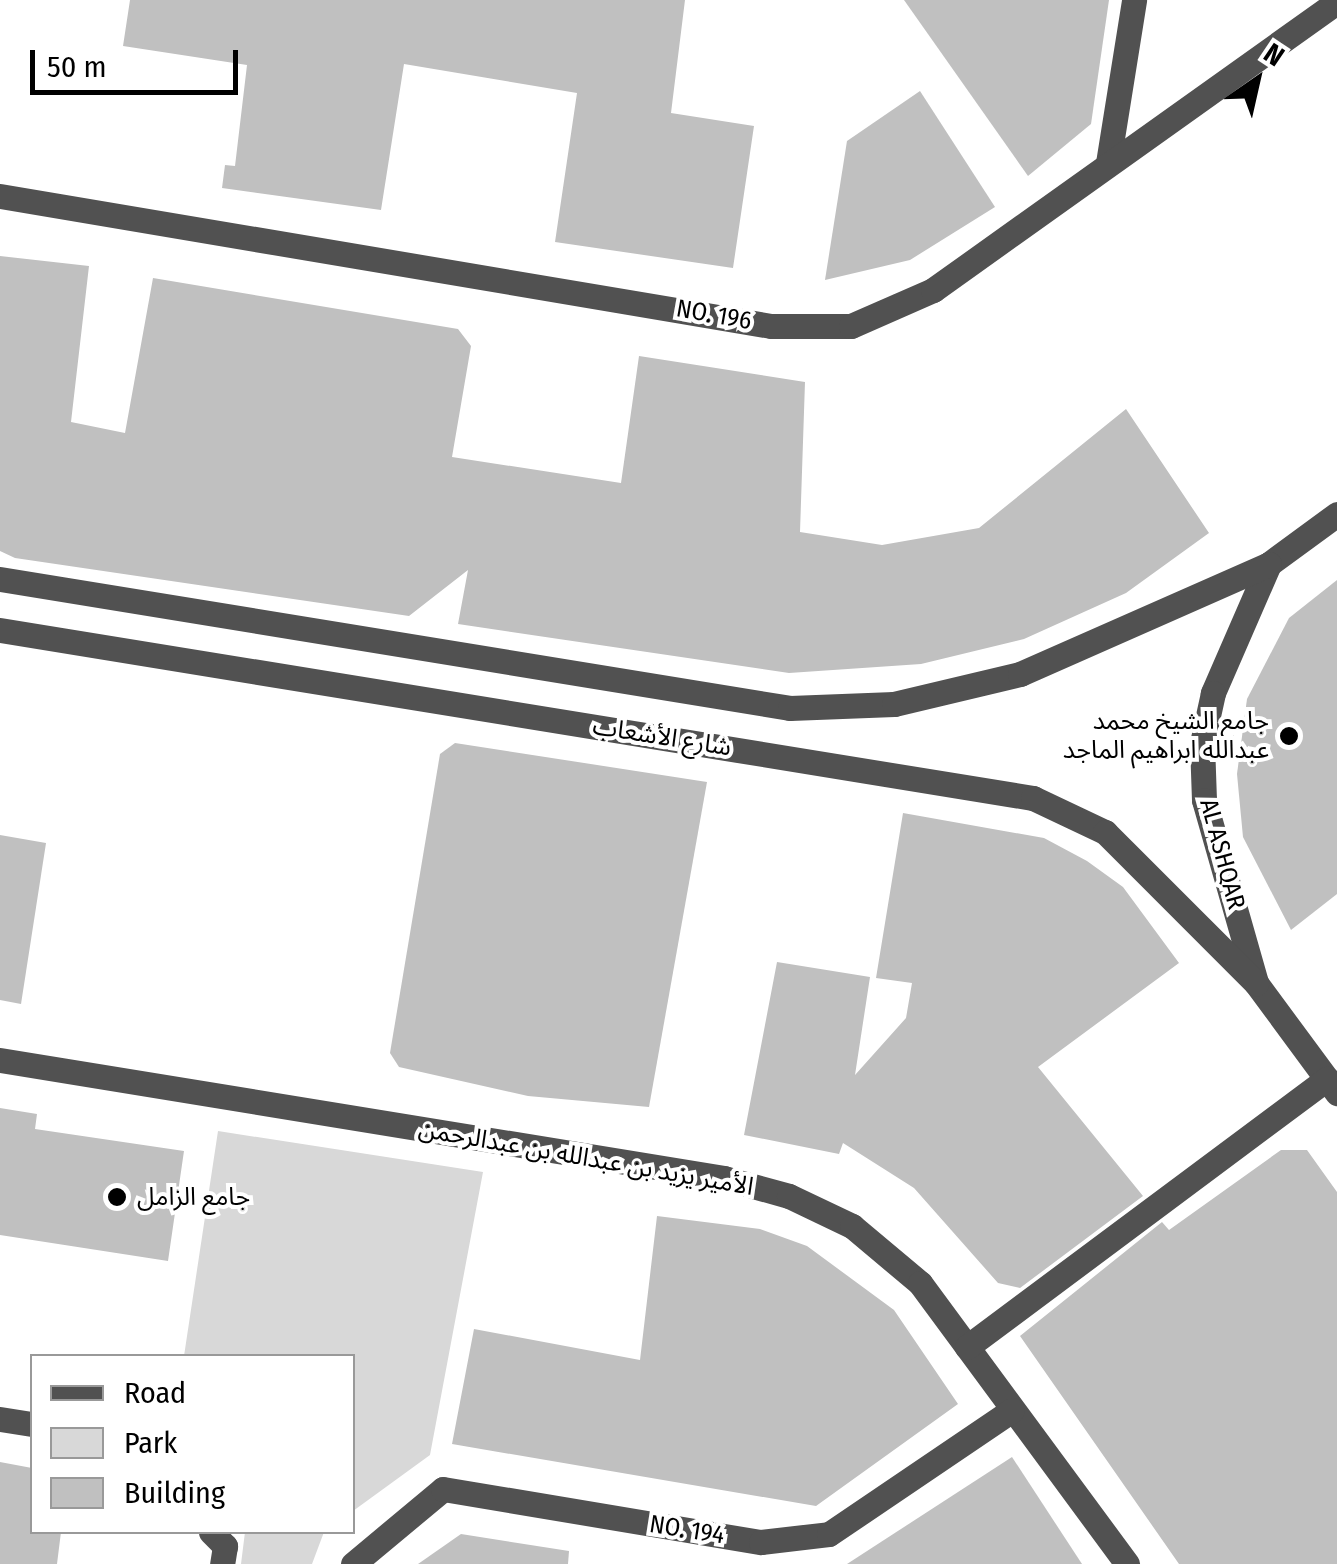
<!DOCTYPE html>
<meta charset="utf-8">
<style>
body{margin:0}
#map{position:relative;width:1337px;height:1564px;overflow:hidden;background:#fff;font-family:"Fira Sans Condensed","Noto Sans Arabic",sans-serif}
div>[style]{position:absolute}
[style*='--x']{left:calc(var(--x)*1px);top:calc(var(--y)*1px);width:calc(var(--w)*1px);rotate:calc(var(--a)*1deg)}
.green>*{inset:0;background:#d8d8d8}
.building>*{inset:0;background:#c0c0c0}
.minor>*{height:25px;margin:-12.5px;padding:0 12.5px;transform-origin:12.5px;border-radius:12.5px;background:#515151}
.dots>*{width:28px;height:28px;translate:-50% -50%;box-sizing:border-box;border:5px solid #fff;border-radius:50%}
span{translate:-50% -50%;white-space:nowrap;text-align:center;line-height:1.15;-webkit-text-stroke:8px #fff;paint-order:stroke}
.street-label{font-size:25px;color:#000}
.poi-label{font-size:25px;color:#000}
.right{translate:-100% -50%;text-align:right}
.left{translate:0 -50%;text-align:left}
.legend{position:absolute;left:30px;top:1354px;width:325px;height:180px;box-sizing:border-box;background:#fff;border:2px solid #999;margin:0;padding:12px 18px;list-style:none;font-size:30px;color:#000}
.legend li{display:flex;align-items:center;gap:20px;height:50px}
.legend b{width:50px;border:2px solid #999}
.north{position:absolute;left:1207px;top:30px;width:100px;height:100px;-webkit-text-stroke:8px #fff;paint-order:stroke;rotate:34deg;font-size:28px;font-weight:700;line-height:40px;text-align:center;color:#000}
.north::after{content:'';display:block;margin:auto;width:35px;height:45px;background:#000;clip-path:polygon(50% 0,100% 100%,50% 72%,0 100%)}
.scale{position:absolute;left:30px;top:50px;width:208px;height:45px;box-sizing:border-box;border:5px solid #000;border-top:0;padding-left:12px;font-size:30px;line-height:35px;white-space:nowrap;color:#000;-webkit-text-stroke:8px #fff;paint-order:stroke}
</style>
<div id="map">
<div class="green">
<i style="clip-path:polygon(218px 1131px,483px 1172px,430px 1455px,353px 1511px,352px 1356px,184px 1356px)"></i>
<i style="clip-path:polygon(245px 1532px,324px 1532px,312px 1564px,241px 1564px)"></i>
</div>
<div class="building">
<i style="clip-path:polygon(130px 0,685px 0,671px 113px,754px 126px,733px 268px,555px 242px,577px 93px,404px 64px,381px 210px,222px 188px,225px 165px,235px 166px,247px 65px,123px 46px)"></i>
<i style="clip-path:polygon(904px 0,1109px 0,1091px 124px,1028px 176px)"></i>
<i style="clip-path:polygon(920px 91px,995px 207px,910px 260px,825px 280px,847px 141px)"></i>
<i style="clip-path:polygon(0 256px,89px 266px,71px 422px,125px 433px,153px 278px,458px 329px,471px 346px,452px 457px,621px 483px,639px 356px,805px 382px,800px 532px,882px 545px,979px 528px,1126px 409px,1209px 533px,1126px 593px,1024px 639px,921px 664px,789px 673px,458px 624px,468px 570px,409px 616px,15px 558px,0 551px)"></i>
<i style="clip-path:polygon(1337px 580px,1337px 894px,1291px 930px,1243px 837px,1237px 774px,1247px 699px,1289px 618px)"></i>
<i style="clip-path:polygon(455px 743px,707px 782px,649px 1107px,528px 1096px,399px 1067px,390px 1053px,440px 754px)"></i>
<i style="clip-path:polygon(903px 813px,1044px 838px,1087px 861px,1123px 887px,1179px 963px,1038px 1067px,1143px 1196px,1020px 1288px,998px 1283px,914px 1188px,843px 1143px,839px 1154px,744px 1135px,777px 962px,870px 977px,855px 1075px,906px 1018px,912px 983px,876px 978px)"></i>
<i style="clip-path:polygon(0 835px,46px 843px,21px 1004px,0 1000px)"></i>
<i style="clip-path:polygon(0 1108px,37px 1114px,35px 1129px,184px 1151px,168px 1261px,0 1235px)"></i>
<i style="clip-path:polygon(1281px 1150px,1307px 1150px,1337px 1192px,1337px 1564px,1179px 1564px,1020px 1336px,1162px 1222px,1169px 1230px)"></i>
<i style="clip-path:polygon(657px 1216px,760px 1229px,807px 1246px,894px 1310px,958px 1404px,816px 1506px,452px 1444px,474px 1329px,640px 1360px)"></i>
<i style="clip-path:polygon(1012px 1457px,1082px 1564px,847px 1564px)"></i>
<i style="clip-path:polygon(0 1462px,32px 1468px,32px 1532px,61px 1532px,57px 1564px,0 1564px)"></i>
<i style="clip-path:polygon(461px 1534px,569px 1551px,568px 1564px,418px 1564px)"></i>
</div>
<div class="minor">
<i style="--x:1108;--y:163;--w:165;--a:-80.9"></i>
<i style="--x:0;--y:196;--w:782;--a:9.57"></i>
<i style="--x:771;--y:326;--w:80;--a:0"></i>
<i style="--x:851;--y:326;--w:90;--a:-23.7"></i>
<i style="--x:933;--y:290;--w:496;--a:-35.5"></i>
<i style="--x:1337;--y:514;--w:84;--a:143.7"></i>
<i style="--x:1269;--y:564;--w:141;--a:113.5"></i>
<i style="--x:1213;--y:693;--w:51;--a:102.4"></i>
<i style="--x:1202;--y:743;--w:57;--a:88"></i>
<i style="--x:1204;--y:800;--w:190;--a:74.1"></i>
<i style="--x:1256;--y:983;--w:137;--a:53.6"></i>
<i style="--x:0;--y:579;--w:800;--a:9.27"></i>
<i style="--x:790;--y:708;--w:104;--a:-2.2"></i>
<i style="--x:894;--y:704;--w:130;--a:-13.4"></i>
<i style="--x:1020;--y:674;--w:272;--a:-23.8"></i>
<i style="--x:0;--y:630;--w:1047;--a:9.24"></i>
<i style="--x:1033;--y:798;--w:80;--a:25.3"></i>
<i style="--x:1105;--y:832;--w:214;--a:45"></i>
<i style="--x:0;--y:1060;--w:734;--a:9.26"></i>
<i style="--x:724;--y:1178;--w:67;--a:15.5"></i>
<i style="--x:789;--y:1196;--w:70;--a:25.5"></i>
<i style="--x:852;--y:1226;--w:89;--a:40"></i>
<i style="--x:920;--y:1283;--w:349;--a:53.6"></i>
<i style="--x:967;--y:1347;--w:449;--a:-36.7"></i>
<i style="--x:0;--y:1419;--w:32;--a:9"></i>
<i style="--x:211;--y:1532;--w:20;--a:45"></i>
<i style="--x:225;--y:1546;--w:18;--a:99"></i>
<i style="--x:353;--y:1564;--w:117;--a:-39.8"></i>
<i style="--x:443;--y:1489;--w:322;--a:9.5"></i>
<i style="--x:761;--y:1542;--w:68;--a:-6.7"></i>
<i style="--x:829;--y:1534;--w:221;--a:-34.1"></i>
</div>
<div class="dots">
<i style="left:1289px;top:736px;background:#000"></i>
<i style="left:117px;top:1197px;background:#000"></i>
</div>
<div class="street-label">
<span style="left:714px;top:315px;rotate:10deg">NO. 196</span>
<span style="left:662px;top:737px;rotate:9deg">شارع الأشعاب</span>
<span style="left:1222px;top:854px;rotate:75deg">AL ASHQAR</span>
<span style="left:586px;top:1158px;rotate:10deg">الأمير يزيد بن عبدالله بن عبدالرحمن</span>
<span style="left:687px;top:1530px;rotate:9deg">NO. 194</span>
</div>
<div class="poi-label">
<span class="right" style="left:1269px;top:736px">جامع الشيخ محمد<br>عبدالله ابراهيم الماجد</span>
<span class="left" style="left:137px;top:1197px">جامع الزامل</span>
</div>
<ul class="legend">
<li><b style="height:12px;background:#515151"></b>Road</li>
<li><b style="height:28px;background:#d8d8d8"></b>Park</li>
<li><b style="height:28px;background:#c0c0c0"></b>Building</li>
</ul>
<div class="north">N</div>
<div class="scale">50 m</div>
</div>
